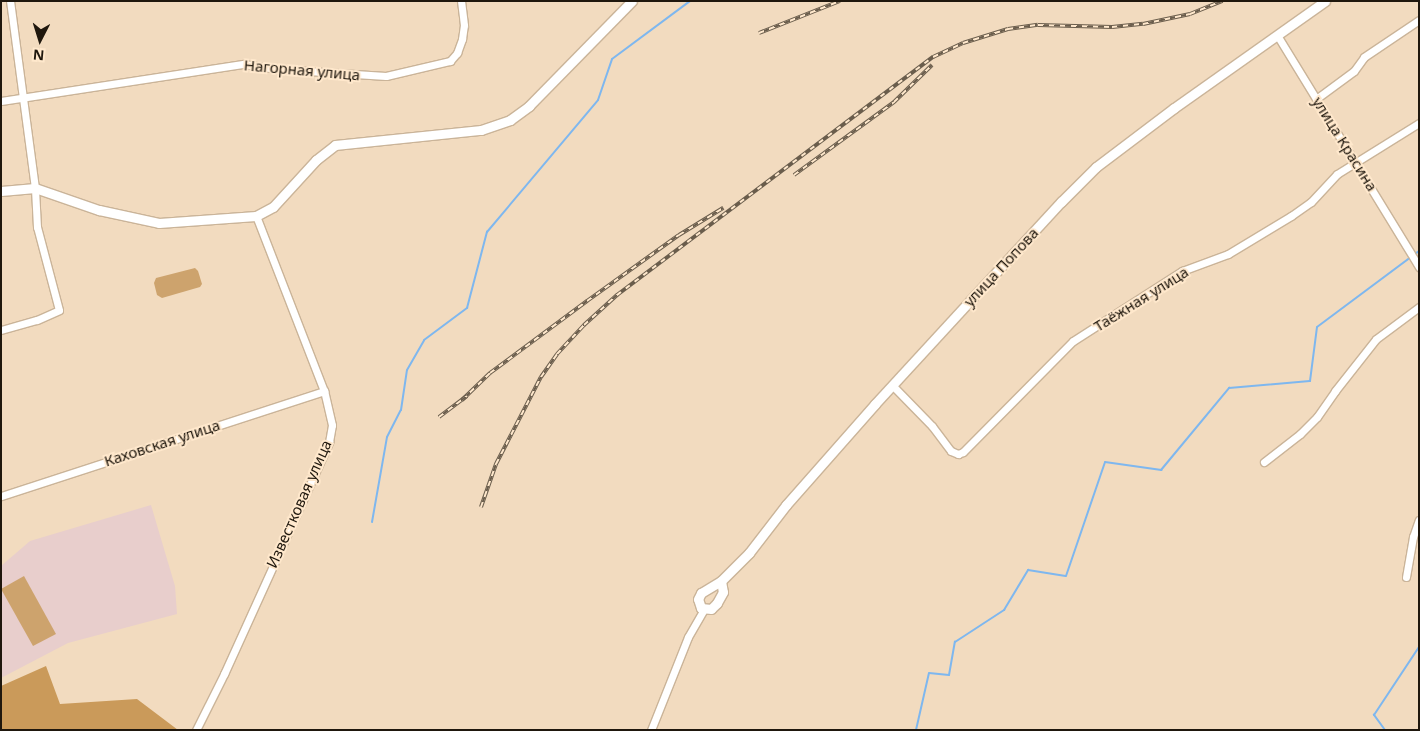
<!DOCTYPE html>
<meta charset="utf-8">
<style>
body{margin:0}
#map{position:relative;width:1420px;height:731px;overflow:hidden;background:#f2dbbf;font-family:"Noto Sans",sans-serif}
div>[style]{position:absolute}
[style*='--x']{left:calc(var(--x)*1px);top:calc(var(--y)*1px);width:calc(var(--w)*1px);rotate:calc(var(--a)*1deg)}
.education>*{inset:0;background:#e8cecc}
.green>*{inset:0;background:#cda36d}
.forest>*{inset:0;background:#ca9a5a}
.stream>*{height:2px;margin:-1px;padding:0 1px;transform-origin:1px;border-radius:1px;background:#7eb7ef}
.roads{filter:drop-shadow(1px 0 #cab499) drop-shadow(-1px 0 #cab499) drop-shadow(0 1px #cab499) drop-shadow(0 -1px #cab499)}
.minor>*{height:7px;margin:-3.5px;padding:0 3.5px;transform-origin:3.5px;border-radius:3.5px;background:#fff}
.tertiary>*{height:9px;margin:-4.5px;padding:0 4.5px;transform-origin:4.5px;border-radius:4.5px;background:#fff}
.rail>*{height:4px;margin-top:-2px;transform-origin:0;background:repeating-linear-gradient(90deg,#ffe8cc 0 5.5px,#6a5d4c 0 11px);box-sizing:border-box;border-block:1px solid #6a5d4c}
span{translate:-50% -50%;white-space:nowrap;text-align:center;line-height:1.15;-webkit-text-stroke:4px #ffe8cc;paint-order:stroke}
.street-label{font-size:15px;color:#1f170d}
.frame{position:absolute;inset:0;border:2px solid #1f170d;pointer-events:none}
.north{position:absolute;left:15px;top:15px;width:50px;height:50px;-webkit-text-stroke:4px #ffe8cc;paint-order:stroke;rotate:185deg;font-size:14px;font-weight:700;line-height:20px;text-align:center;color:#1f170d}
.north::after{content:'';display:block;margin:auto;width:18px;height:22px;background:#1f170d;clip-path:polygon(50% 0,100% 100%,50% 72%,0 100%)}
</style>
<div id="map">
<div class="education">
<i style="clip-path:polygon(151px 505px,175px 586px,177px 614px,68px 643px,1px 678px,1px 566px,30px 541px)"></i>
</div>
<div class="green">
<i style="clip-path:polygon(195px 268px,198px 271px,202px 284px,200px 287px,162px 298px,157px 295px,154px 283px,156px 278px)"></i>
<i style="clip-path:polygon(24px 576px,56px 634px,33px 646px,1px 589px)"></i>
</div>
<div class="forest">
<i style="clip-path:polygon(46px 666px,60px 704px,137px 699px,178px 730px,1px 730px,1px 686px)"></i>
</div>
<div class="stream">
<i style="--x:372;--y:522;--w:86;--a:-80"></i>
<i style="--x:387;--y:437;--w:30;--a:-63"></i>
<i style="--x:401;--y:410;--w:40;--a:-81.5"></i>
<i style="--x:407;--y:370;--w:34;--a:-60"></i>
<i style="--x:424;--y:340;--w:54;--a:-36.7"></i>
<i style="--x:467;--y:308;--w:79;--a:-75.3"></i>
<i style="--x:487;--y:232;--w:172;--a:-49.9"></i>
<i style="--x:598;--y:100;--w:43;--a:-71.1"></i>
<i style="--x:612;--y:59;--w:97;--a:-36.6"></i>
<i style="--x:916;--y:730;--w:58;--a:-77.2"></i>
<i style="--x:929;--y:673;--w:20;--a:6"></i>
<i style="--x:949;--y:675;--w:34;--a:-80"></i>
<i style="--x:955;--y:642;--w:59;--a:-33.1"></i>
<i style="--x:1004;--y:610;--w:47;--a:-59"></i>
<i style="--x:1028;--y:570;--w:38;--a:9"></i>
<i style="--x:1066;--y:576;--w:120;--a:-71.1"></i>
<i style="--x:1105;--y:462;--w:57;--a:8.1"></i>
<i style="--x:1161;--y:470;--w:107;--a:-50.3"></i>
<i style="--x:1229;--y:388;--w:81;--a:-4.9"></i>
<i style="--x:1310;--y:381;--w:54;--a:-82.6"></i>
<i style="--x:1317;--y:327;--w:127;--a:-36.7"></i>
<i style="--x:1385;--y:730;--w:19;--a:-126"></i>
<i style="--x:1374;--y:715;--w:82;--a:-56.5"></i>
</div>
<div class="roads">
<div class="minor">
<i style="--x:1277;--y:35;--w:257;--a:58.5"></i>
<i style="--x:1316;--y:99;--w:47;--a:-36.4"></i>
<i style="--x:1354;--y:71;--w:17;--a:-54"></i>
<i style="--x:1364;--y:57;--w:66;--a:-33.9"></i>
<i style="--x:1;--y:101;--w:246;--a:-8.7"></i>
<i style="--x:244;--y:64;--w:33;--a:9"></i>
<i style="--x:277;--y:69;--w:109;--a:3.7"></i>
<i style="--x:386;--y:76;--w:66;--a:-13.2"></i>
<i style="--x:450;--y:61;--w:11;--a:-49"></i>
<i style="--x:457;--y:53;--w:15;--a:-70"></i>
<i style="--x:462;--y:39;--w:14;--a:-82"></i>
<i style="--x:464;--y:25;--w:24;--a:-97"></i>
<i style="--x:1413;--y:257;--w:12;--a:59"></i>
<i style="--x:1;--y:330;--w:37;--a:-16"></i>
<i style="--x:37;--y:320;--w:24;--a:-24"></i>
<i style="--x:59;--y:310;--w:86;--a:-104.8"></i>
<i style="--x:37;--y:227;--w:39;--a:-93"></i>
<i style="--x:35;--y:188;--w:189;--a:-97.6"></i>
<i style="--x:893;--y:386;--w:56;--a:45.7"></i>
<i style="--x:932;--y:426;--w:31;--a:53"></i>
<i style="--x:951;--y:451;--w:8;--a:23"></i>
<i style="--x:958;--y:454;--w:5;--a:-22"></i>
<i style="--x:963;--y:452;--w:156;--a:-45.3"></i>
<i style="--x:1073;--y:341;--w:130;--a:-32.7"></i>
<i style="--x:1182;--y:271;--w:49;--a:-20.3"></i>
<i style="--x:1228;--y:254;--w:74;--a:-31.1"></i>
<i style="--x:1291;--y:216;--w:24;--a:-35"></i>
<i style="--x:1311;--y:202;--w:38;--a:-47"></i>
<i style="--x:1337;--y:174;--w:97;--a:-31.9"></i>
<i style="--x:1264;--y:462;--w:46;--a:-37.9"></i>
<i style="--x:1300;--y:434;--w:24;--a:-45"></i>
<i style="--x:1317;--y:417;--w:32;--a:-55"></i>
<i style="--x:1335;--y:391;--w:66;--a:-51.7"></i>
<i style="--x:1376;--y:339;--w:54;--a:-36.7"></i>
<i style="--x:1;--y:496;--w:340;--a:-18"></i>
<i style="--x:1406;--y:577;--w:41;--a:-80.1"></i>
<i style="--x:1413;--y:537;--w:18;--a:-71"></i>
<i style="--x:196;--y:730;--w:63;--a:-63.4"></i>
<i style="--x:224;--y:674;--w:255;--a:-65.6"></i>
<i style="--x:329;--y:442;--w:17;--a:-80"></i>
<i style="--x:332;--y:425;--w:35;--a:-103"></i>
<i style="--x:324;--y:391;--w:188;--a:-111.2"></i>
<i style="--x:651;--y:730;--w:100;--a:-68.3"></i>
<i style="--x:688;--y:637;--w:32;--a:-60"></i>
</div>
<div class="tertiary">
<i style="--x:1;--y:191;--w:34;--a:-5"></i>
<i style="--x:35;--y:188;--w:68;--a:19"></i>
<i style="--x:99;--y:210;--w:61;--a:12.2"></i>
<i style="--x:159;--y:223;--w:97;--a:-4.1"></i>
<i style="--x:256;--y:216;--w:19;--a:-28"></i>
<i style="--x:273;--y:207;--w:64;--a:-47.5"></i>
<i style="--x:316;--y:160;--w:24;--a:-38"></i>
<i style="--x:335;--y:145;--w:147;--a:-5.9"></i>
<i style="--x:481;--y:130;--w:31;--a:-19"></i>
<i style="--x:510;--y:120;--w:24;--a:-36"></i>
<i style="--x:529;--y:106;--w:147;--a:-45.6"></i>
<i style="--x:721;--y:581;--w:11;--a:80"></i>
<i style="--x:723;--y:592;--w:13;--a:119"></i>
<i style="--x:717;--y:603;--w:8;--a:135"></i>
<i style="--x:711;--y:609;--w:10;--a:-174"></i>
<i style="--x:701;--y:608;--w:9;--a:-108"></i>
<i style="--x:698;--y:599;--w:7;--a:-63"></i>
<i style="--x:701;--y:593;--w:23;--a:-31"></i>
<i style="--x:721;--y:581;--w:40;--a:-45"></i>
<i style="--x:749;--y:553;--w:61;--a:-52.4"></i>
<i style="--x:786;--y:505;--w:135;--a:-48.6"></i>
<i style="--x:875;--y:404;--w:275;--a:-47.4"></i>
<i style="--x:1061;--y:202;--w:49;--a:-45"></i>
<i style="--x:1096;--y:167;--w:98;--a:-37.1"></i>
<i style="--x:1174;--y:108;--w:185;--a:-35.3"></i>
</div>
</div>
<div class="rail">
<i style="--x:759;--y:33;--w:87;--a:-21.6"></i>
<i style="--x:794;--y:175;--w:124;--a:-36.1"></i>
<i style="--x:894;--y:102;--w:53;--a:-44.2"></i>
<i style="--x:462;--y:400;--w:39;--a:-44"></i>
<i style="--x:490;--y:373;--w:121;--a:-36.6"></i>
<i style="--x:587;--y:301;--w:113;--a:-35.7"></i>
<i style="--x:679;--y:235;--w:52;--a:-31.5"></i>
<i style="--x:439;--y:417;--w:35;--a:-37"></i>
<i style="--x:481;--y:507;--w:46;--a:-70.8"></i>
<i style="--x:496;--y:464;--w:98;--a:-62.7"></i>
<i style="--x:541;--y:377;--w:28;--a:-55"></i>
<i style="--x:557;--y:354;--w:40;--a:-47"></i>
<i style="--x:584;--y:325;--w:45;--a:-42.3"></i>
<i style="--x:617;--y:295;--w:396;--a:-37"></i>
<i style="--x:933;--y:57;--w:33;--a:-25"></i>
<i style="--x:963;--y:43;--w:47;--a:-17.3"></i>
<i style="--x:1008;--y:29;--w:30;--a:-8"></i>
<i style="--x:1038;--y:25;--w:74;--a:1.5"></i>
<i style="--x:1112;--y:27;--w:31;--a:-6"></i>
<i style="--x:1143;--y:24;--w:48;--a:-12"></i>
<i style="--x:1190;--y:14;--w:35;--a:-22"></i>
</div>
<div class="street-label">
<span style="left:302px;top:70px;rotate:5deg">Нагорная улица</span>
<span style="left:1345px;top:144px;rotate:58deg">улица Красина</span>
<span style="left:1001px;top:267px;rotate:-47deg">улица Попова</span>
<span style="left:1141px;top:299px;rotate:-32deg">Таёжная улица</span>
<span style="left:162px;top:443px;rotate:-18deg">Каховская улица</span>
<span style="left:299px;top:504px;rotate:-66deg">Известковая улица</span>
</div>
<div class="frame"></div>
<div class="north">N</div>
</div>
